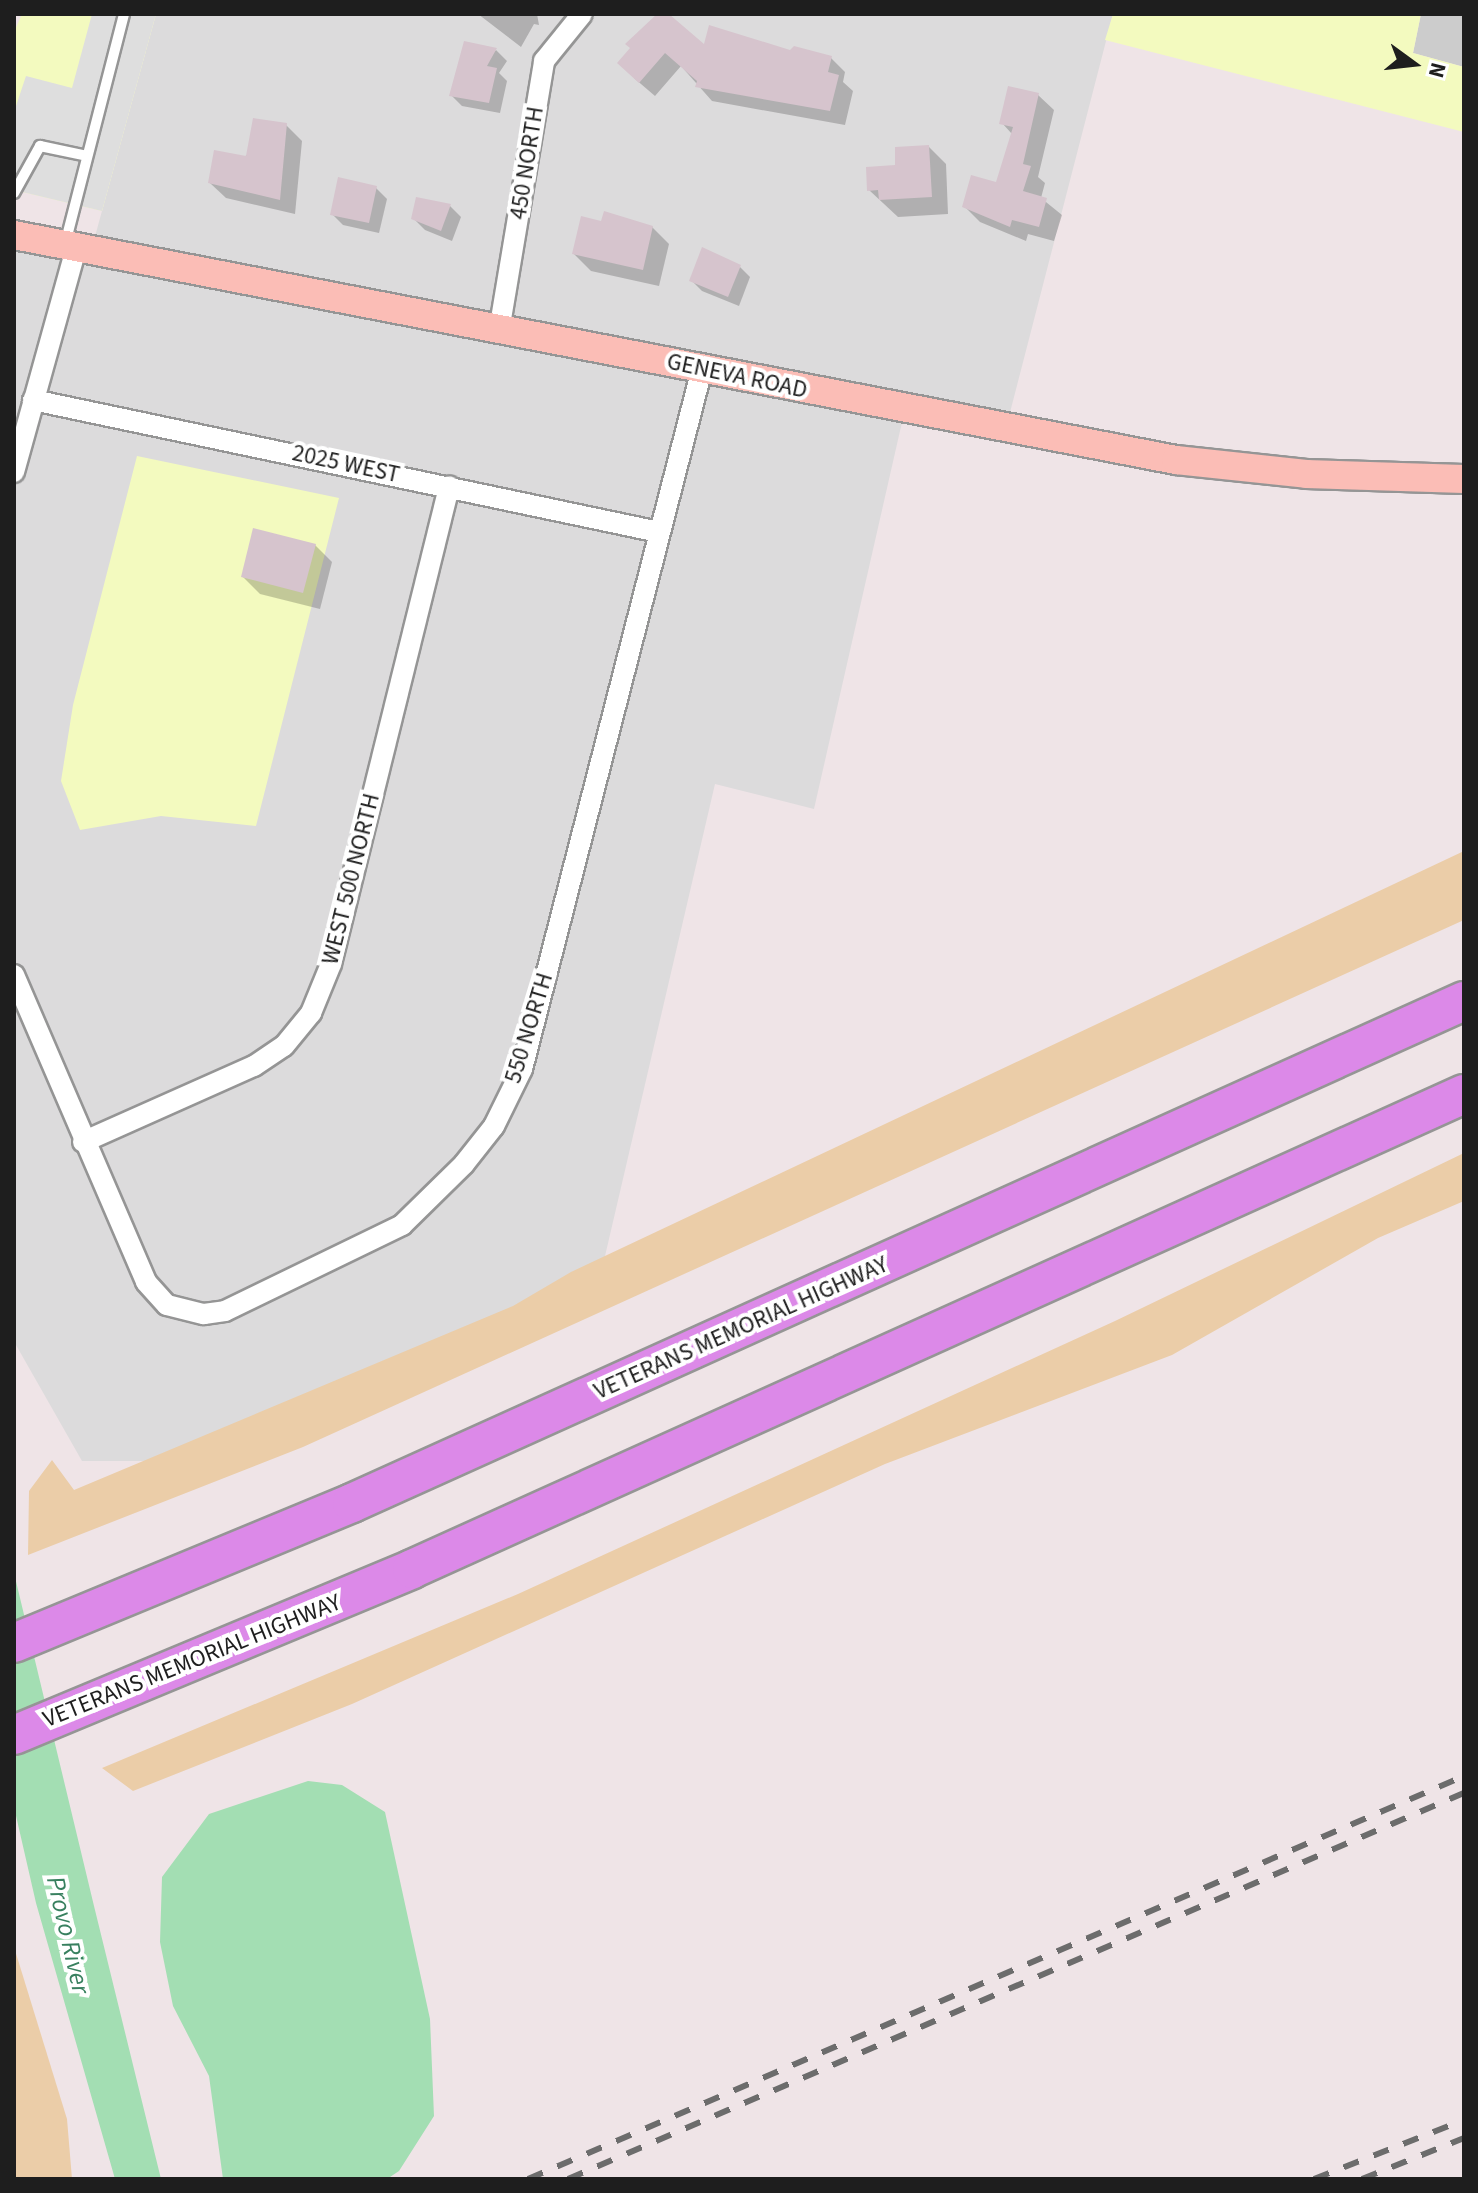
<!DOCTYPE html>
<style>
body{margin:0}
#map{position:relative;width:1478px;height:2193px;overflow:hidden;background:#efe4e7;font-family:"Source Sans 3",sans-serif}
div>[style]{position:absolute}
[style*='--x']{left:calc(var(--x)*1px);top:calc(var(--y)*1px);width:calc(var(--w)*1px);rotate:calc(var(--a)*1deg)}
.residential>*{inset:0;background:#dcdbdc}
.religious>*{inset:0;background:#ccc}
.grass>*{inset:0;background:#ebcda8}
.park>*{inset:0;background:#f3fabf}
.parking>*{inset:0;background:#dedede}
.water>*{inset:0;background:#a3deb3}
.shadow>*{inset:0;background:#0003}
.building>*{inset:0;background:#d6c4cd}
.roads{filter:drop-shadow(2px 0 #959595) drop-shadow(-2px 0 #959595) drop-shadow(0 2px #959595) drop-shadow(0 -2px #959595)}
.lane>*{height:10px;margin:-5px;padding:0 5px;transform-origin:5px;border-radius:5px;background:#fff}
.street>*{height:20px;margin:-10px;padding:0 10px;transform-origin:10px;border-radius:10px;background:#fff}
.secondary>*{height:28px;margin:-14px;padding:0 14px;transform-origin:14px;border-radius:14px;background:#fbbdb6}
.highway>*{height:38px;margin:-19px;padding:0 19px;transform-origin:19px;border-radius:19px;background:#dc89e8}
.rail>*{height:6px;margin-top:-3px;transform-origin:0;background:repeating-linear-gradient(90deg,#6c6c6c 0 16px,transparent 0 32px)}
span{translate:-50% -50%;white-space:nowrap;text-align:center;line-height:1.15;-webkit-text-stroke:8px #fff;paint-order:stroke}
.street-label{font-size:24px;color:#1e1e1e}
.water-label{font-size:26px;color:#38805f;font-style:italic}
.frame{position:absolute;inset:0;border:16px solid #1e1e1e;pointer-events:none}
.north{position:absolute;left:1374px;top:24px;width:80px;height:80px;-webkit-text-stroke:6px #fff;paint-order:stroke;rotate:105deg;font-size:22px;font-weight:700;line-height:32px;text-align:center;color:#1e1e1e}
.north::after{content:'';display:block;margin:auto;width:28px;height:36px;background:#1e1e1e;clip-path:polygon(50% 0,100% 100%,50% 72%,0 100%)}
</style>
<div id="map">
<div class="residential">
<i style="clip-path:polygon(156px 14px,1113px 14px,1006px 428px,905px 409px,814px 809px,715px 784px,602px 1269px,157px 1461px,82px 1461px,16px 1345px,14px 1326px,14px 235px,91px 251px)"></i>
</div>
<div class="religious">
<i style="clip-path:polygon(1421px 14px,1464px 14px,1464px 67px,1413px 53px)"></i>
</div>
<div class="grass">
<i style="clip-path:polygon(1464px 851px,1464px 920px,303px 1447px,28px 1555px,29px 1491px,52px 1460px,74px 1490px,513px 1306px,571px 1272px)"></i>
<i style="clip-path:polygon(1464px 1153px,1464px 1201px,1378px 1238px,1172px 1355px,885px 1464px,352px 1704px,133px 1791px,102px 1768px,518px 1594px,1115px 1321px)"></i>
<i style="clip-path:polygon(14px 1947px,67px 2119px,72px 2179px,14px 2179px)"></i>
</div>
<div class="park">
<i style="clip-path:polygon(22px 14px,156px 14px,102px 211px,14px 190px,14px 32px)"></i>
<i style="clip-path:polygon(1113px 14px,1421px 14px,1413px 53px,1464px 67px,1464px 132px,1105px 40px)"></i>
<i style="clip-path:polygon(137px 456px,339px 498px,256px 826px,161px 816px,80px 830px,61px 781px,73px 705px)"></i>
</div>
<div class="parking">
<i style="clip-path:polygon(92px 14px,156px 14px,102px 211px,14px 190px,14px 112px,26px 76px,72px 88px)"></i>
</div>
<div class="water">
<i style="clip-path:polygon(14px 1573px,94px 1906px,161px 2179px,115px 2179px,36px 1903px,14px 1807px)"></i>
<i style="clip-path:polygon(308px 1781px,342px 1785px,385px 1812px,430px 2019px,434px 2116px,399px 2171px,387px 2179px,223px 2179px,209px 2076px,173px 2006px,160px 1942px,162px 1877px,209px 1814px)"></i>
</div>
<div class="shadow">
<i style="clip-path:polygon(478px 14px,537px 14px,539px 25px,534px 24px,521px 47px)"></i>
<i style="clip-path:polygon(659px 14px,666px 14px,705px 48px,831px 58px,845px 72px,843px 82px,853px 91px,845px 125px,712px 101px,681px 66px,655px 96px,634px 78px)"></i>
<i style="clip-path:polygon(496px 50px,507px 61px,499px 73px,507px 81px,500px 113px,462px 106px,452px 96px)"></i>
<i style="clip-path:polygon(1038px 95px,1054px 110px,1038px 177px,1045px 183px,1041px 198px,1062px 215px,1054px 241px,1028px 234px,1026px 241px,980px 222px,964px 206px,997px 185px,1012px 134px,1002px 123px)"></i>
<i style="clip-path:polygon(286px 125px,302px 141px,295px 214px,226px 198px,210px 183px)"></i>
<i style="clip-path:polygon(929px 147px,946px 164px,948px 214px,898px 217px,869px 190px)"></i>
<i style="clip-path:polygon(376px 188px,387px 199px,379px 233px,343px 225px,332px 214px)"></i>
<i style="clip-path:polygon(450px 206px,461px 217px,452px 241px,425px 230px,414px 219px)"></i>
<i style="clip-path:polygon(603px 223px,652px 227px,669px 244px,659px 286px,591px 271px,574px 254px)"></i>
<i style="clip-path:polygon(739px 266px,750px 277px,739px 306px,702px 291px,691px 280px)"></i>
<i style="clip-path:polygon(315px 545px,332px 562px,320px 609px,260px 594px,243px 577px)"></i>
</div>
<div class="building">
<i style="clip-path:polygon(657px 14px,669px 14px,704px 44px,709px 25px,790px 50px,794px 46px,832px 56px,828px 72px,839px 75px,830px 111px,695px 87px,697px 81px,665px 53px,639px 83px,617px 63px,630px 48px,625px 44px)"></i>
<i style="clip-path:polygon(464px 41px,497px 48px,487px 66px,497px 68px,489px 103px,449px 96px)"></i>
<i style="clip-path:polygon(1008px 86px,1039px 93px,1023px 164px,1031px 166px,1023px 191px,1047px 198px,1039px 227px,1012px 220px,1010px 227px,962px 207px,971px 175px,996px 182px,1013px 127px,999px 124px)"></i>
<i style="clip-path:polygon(253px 118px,287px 123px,280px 200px,208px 183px,214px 150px,246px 156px)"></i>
<i style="clip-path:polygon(929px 145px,932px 197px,879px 200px,878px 190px,867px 191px,866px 167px,895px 165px,895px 147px)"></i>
<i style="clip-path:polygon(338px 177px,377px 186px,369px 223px,330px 215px)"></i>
<i style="clip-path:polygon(416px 197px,451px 204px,441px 231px,411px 219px)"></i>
<i style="clip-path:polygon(604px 211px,653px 226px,643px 270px,572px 254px,581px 216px,601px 221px)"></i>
<i style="clip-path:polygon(702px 247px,741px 265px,728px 297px,689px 281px)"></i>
<i style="clip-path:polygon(253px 528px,316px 544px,303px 593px,241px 577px)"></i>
</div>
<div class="roads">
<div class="lane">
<i style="--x:14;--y:193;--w:54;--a:-61"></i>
<i style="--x:40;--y:146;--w:48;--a:12"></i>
<i style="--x:65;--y:244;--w:237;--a:-75.6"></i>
</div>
<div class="street">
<i style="--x:500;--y:325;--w:268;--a:-80.5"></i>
<i style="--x:544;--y:61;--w:60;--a:-51"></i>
<i style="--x:33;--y:400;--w:640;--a:11.91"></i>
<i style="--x:14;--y:472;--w:232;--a:-74.5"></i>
<i style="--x:14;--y:975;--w:334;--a:66.7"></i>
<i style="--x:146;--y:1282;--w:31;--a:48"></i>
<i style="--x:167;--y:1305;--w:38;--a:14"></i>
<i style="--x:204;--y:1314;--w:21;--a:-8"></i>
<i style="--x:225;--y:1311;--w:197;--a:-25.9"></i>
<i style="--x:402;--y:1225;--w:87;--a:-44.5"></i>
<i style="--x:464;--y:1164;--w:48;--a:-51.7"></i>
<i style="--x:494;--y:1126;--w:64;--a:-63.8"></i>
<i style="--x:522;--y:1069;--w:723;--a:-75.58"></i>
<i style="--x:83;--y:1142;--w:187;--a:-24"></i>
<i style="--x:254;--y:1066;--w:36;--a:-34"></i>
<i style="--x:284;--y:1046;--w:43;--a:-50.7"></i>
<i style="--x:311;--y:1013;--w:53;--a:-67.8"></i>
<i style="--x:331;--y:964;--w:492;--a:-76.1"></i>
</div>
<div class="secondary">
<i style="--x:14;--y:235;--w:1184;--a:10.96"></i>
<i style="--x:1176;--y:460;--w:131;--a:6.1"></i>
<i style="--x:1306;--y:474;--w:158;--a:1.8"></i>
</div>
<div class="highway">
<i style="--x:14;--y:1643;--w:366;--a:-22.5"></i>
<i style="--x:352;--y:1503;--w:1220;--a:-24.3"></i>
<i style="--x:14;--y:1735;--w:431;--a:-22.6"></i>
<i style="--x:412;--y:1569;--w:1154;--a:-24.3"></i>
</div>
</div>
<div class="rail">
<i style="--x:528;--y:2179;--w:1019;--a:-23.29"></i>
<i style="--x:568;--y:2179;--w:976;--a:-23.31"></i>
<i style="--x:1314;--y:2179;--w:161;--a:-21.5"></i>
<i style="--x:1362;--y:2179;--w:110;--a:-21.9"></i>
</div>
<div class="street-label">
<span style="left:527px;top:163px;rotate:-81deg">450 NORTH</span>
<span style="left:737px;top:376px;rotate:12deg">GENEVA ROAD</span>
<span style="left:346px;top:464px;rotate:12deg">2025 WEST</span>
<span style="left:351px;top:879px;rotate:-76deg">WEST 500 NORTH</span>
<span style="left:529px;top:1028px;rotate:-73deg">550 NORTH</span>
<span style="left:741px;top:1328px;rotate:-24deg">VETERANS MEMORIAL HIGHWAY</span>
<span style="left:192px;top:1661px;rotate:-22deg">VETERANS MEMORIAL HIGHWAY</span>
</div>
<div class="water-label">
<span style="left:68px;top:1935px;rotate:77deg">Provo River</span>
</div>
<div class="frame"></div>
<div class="north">N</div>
</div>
